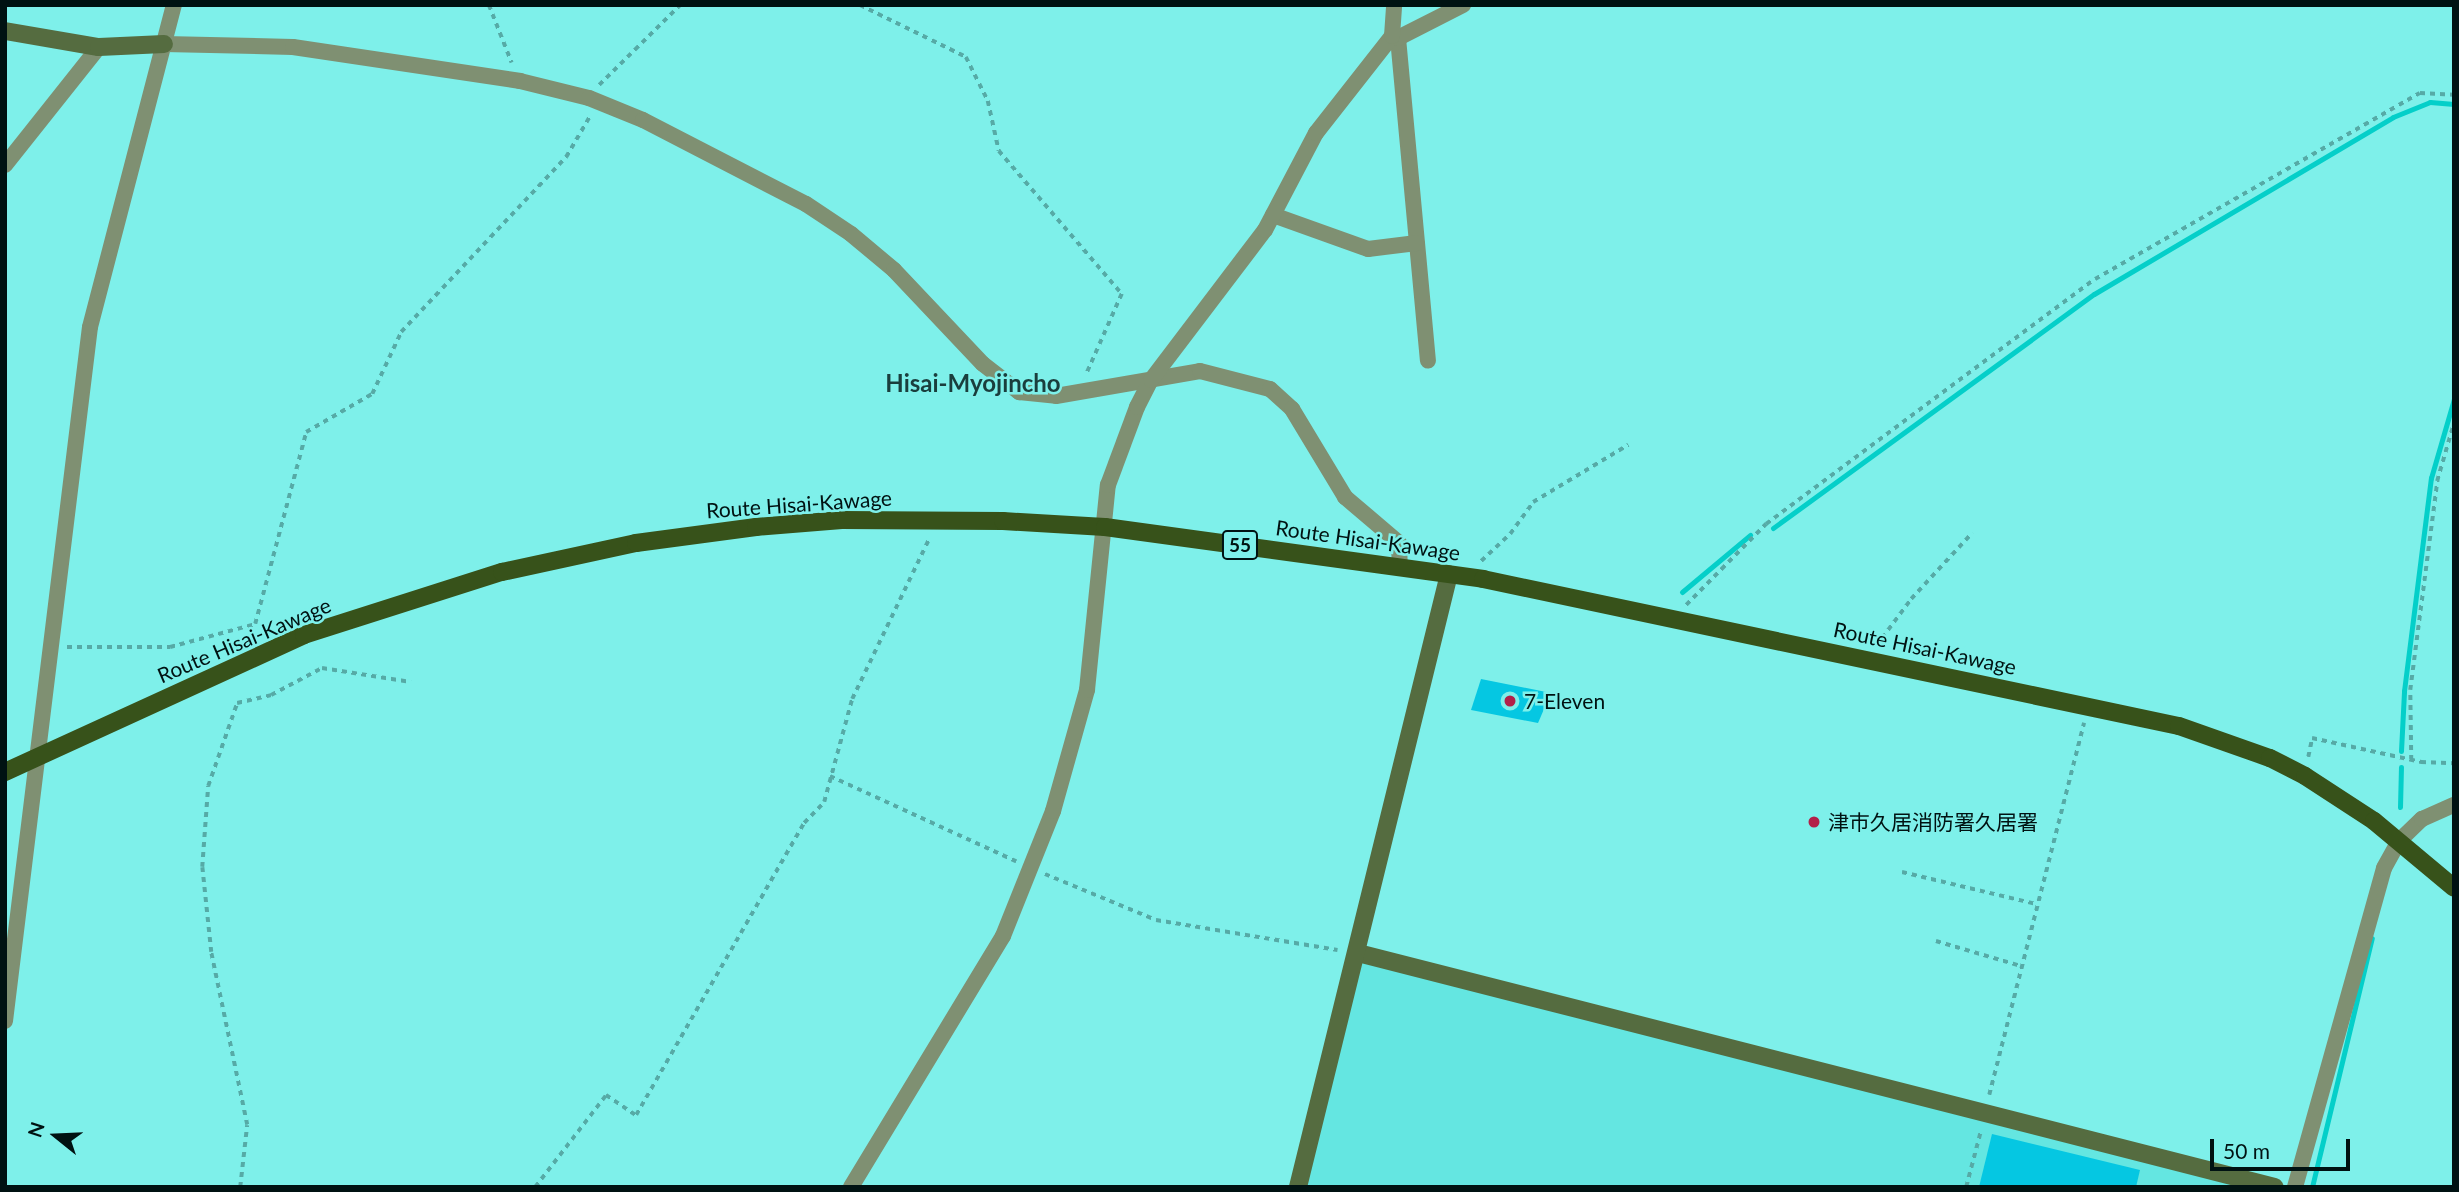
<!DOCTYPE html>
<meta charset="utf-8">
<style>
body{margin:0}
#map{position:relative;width:2459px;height:1192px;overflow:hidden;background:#7ef0ea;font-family:Lato,"Noto Sans JP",sans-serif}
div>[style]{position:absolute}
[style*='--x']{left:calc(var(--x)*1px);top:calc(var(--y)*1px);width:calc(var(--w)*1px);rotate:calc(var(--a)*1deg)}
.built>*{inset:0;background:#64e6e1}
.stream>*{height:5px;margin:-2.5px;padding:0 2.5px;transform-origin:2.5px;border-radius:2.5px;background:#04cfc9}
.building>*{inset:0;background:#05c7e2}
.path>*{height:3.5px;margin-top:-1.75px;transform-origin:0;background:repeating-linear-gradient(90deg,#56aaa6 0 5px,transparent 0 10px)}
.street>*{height:16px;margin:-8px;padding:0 8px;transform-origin:8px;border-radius:8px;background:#7f9072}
.secondary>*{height:18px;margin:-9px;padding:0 9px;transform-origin:9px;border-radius:9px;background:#556c40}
.primary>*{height:18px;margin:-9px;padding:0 9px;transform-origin:9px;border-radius:9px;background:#37521a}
.dots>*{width:19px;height:19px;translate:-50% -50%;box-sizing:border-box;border:4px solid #7ef0ea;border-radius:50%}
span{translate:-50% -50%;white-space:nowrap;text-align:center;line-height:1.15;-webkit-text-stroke:5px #7ef0ea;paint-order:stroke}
.shield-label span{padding:2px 5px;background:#7ef0ea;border:2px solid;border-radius:5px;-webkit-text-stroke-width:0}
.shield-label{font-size:19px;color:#001212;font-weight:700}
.street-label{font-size:21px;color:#001212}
.poi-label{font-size:21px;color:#001212}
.left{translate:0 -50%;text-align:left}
.quarter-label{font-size:24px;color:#1a3e3d;font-weight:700}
.frame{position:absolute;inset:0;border:7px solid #001212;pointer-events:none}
.north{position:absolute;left:21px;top:1101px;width:70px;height:70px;-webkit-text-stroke:5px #7ef0ea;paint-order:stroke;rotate:288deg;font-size:19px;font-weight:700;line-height:28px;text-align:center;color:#001212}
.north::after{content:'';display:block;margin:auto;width:24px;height:32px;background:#001212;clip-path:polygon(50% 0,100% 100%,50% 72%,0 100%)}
.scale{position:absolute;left:2210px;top:1139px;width:140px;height:32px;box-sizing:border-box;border:4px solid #001212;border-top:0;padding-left:9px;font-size:21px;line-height:24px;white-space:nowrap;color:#001212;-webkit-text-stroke:5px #7ef0ea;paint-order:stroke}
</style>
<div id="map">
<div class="built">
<i style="clip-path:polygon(1358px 953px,1985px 1115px,2285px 1187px,1298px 1187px)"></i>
</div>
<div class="stream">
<i style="--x:1773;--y:528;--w:397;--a:-36.1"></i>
<i style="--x:2094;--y:294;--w:347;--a:-30.6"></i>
<i style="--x:2393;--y:117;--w:40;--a:-22"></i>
<i style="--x:2430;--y:102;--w:24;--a:5"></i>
<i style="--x:1682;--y:592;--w:89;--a:-40"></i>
<i style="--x:2401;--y:751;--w:60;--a:-87.1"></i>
<i style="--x:2404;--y:691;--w:215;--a:-82.8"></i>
<i style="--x:2431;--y:478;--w:82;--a:-73.8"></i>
<i style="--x:2400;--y:807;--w:40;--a:-88.6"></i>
<i style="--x:2312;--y:1187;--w:256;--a:-76.5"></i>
</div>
<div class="building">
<i style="clip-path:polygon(1481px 679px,1551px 693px,1538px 723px,1471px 710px)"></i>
<i style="clip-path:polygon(1992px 1134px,2140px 1170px,2136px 1187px,1979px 1187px)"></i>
</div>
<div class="path">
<i style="--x:489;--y:5;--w:62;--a:68.4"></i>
<i style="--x:860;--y:5;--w:118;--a:26.1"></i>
<i style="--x:966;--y:57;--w:49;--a:63.4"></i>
<i style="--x:988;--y:101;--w:51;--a:77.6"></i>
<i style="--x:999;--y:151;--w:189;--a:49.3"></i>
<i style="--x:1122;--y:294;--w:86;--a:113.9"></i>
<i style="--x:599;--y:85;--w:114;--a:-44.6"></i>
<i style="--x:1481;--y:561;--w:40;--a:-43"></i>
<i style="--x:1510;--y:534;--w:39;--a:-54"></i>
<i style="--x:1533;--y:502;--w:111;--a:-31"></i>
<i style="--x:1686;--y:605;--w:114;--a:-45.4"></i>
<i style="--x:1766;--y:524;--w:410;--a:-36.7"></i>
<i style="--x:2095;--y:279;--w:374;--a:-29.8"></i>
<i style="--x:2420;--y:93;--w:34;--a:3"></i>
<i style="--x:1876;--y:646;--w:59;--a:-53.3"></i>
<i style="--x:1911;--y:599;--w:90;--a:-47.3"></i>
<i style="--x:67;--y:647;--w:103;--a:0"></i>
<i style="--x:170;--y:647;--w:88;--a:-15.1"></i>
<i style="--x:255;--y:624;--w:199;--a:-75.1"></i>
<i style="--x:306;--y:432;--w:76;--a:-29.9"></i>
<i style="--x:372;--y:394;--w:68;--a:-64.9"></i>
<i style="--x:401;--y:332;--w:241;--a:-46.7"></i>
<i style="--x:566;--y:157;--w:48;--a:-59.7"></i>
<i style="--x:2308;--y:757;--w:19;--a:-78"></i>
<i style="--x:2312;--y:738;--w:112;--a:12.4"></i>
<i style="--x:2421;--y:762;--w:33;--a:2"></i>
<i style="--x:2411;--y:760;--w:70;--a:-90.8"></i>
<i style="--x:2410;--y:690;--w:211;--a:-82.6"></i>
<i style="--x:2437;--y:481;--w:61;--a:-73.9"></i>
<i style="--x:830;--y:776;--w:205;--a:24.6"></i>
<i style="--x:1902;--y:872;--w:138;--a:13.4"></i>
<i style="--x:1045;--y:874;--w:120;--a:22.5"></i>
<i style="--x:1156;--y:920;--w:184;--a:9.4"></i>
<i style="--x:1936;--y:941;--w:89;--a:16.4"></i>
<i style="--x:1989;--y:1095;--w:384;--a:-75.7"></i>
<i style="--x:240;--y:1187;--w:62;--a:-83.6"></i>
<i style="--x:247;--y:1125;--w:177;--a:-101.8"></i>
<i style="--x:211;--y:952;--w:85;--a:-96"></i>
<i style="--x:202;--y:867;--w:81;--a:-85.8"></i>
<i style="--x:208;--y:786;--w:88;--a:-70.7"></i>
<i style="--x:237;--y:703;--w:35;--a:-13"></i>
<i style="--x:271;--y:695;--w:58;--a:-27.9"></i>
<i style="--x:322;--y:668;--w:90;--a:8.9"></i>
<i style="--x:535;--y:1187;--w:116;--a:-52.3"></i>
<i style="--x:606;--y:1095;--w:36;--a:34"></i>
<i style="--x:636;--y:1115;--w:337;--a:-60.1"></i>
<i style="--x:804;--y:823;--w:29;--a:-46"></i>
<i style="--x:824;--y:802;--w:107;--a:-74.8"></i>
<i style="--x:852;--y:699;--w:178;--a:-64.3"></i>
<i style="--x:1966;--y:1187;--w:59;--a:-75.3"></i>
</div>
<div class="street">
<i style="--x:1392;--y:36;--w:6;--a:18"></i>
<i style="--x:1398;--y:38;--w:324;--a:84.7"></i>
<i style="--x:1398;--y:38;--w:73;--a:-26.9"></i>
<i style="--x:164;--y:44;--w:129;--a:1.3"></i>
<i style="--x:293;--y:47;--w:230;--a:8.5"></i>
<i style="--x:520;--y:81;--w:71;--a:13.8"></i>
<i style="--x:589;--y:98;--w:58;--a:22.2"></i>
<i style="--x:643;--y:120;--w:183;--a:27.3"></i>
<i style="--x:806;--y:204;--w:54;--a:33.7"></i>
<i style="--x:851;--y:234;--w:56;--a:39.9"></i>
<i style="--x:894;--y:270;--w:129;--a:46.6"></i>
<i style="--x:983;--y:364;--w:46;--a:37.9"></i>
<i style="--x:1019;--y:392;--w:37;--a:6"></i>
<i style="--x:1056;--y:396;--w:146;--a:-9.8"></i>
<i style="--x:1200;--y:371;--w:72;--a:14.4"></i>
<i style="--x:1270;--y:389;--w:30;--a:42"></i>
<i style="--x:1292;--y:409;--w:103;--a:58.9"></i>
<i style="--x:1345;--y:497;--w:71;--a:40.4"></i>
<i style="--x:1399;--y:543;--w:24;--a:88"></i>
<i style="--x:5;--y:165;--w:151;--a:-51.5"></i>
<i style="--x:1273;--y:215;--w:101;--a:19.7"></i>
<i style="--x:1368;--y:249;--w:49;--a:-7"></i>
<i style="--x:5;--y:1021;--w:699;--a:-83.02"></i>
<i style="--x:90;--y:327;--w:333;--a:-75.4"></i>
<i style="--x:851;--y:1187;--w:293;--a:-58.8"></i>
<i style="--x:1003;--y:936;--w:135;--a:-68.2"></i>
<i style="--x:1053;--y:811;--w:126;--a:-74.3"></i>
<i style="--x:1087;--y:690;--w:206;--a:-84.2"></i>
<i style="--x:1108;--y:485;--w:83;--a:-69.6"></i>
<i style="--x:1137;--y:407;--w:30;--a:-63"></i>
<i style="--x:1151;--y:380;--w:188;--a:-52.8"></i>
<i style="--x:1265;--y:230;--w:110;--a:-62.3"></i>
<i style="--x:1316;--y:133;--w:123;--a:-51.9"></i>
<i style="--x:1392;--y:36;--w:31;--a:-86"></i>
<i style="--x:2295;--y:1187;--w:331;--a:-74.4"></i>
<i style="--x:2384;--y:868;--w:31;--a:-61"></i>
<i style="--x:2399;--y:841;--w:32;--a:-44"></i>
<i style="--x:2422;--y:819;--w:35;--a:-24"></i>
</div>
<div class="secondary">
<i style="--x:5;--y:31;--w:95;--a:9.7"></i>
<i style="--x:99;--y:47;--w:65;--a:-2.6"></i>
<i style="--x:1358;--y:953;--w:946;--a:14.32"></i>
<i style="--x:1298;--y:1187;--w:631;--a:-76.16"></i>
</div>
<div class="primary">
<i style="--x:5;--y:772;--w:329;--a:-24.6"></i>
<i style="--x:304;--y:635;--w:208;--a:-17.7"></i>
<i style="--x:502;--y:572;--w:137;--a:-12.2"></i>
<i style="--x:636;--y:543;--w:121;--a:-7.6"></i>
<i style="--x:756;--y:527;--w:86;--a:-4.7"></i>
<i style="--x:842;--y:520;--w:161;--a:0.4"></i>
<i style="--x:1003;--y:521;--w:102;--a:3.4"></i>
<i style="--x:1105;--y:527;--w:382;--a:7.8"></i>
<i style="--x:1483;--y:579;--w:711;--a:11.93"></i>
<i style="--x:2179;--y:726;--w:96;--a:19.4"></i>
<i style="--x:2270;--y:758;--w:39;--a:27"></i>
<i style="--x:2305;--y:776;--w:82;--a:33.1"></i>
<i style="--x:2374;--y:821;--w:104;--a:39.9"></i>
</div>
<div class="dots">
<i style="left:1510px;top:701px;background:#b22049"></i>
<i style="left:1814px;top:822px;background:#b22049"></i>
</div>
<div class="shield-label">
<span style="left:1240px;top:545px">55</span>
</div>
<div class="street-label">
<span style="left:799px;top:504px;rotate:-4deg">Route Hisai-Kawage</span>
<span style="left:1368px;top:540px;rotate:8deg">Route Hisai-Kawage</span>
<span style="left:244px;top:640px;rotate:-23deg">Route Hisai-Kawage</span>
<span style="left:1925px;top:648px;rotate:12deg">Route Hisai-Kawage</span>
</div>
<div class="poi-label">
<span class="left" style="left:1524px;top:701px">7-Eleven</span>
<span class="left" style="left:1828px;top:822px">津市久居消防署久居署</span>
</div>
<div class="quarter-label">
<span style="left:973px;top:383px">Hisai-Myojincho</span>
</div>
<div class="frame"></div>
<div class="north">N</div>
<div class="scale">50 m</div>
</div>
